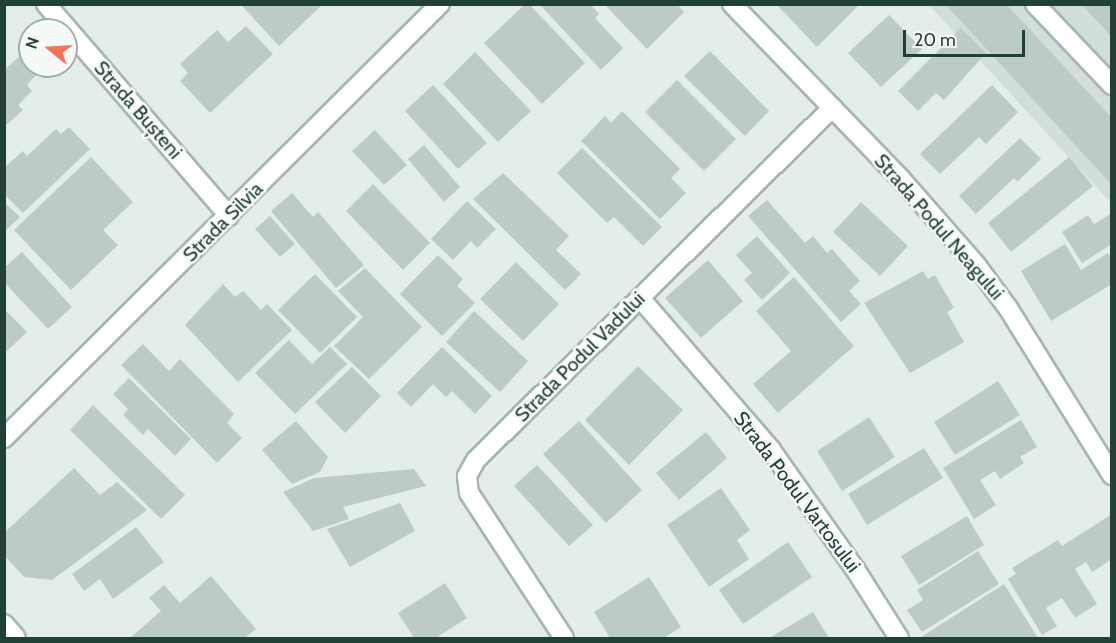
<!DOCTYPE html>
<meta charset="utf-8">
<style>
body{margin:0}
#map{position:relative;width:1116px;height:643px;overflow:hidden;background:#e4eee9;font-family:Cabin,sans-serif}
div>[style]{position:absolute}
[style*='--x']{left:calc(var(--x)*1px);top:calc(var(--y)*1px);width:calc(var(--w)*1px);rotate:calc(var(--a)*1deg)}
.built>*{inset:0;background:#d2ded8}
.building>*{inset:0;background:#bcccc4}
.roads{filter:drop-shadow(2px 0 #a6b7b0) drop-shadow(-2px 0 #a6b7b0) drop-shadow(0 2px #a6b7b0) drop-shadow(0 -2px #a6b7b0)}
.service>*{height:18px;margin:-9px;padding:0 9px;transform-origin:9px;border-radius:9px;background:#fff}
.minor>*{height:18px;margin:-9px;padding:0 9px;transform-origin:9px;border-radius:9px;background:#fff}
span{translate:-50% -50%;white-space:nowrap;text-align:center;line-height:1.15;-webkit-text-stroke:5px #f5faf7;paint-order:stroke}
.street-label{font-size:20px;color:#224136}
.frame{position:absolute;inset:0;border:6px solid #224136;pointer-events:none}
.north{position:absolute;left:18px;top:18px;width:60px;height:60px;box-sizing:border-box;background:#f5faf7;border:2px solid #a1b0aa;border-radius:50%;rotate:288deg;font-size:16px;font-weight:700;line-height:24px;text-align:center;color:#224136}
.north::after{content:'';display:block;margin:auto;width:21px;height:27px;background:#f87159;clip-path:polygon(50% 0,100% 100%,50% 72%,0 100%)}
.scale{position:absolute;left:903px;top:30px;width:122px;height:27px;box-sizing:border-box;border:3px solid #224136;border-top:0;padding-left:8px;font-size:18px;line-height:21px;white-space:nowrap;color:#224136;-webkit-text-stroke:4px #f5faf7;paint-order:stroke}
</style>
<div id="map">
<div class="built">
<i style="clip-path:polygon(929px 5px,1111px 5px,1111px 203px)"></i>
</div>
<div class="building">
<i style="clip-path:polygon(246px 4px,323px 4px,279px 46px,243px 7px)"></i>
<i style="clip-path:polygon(539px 4px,590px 4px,599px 14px,595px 18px,623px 48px,601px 70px)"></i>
<i style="clip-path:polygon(604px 4px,677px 4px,684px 12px,647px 49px)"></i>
<i style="clip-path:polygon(776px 4px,860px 4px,817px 47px)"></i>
<i style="clip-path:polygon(945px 4px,1006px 4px,1112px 118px,1112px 185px)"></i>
<i style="clip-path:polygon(1081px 4px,1112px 4px,1112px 37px)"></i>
<i style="clip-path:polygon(524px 5px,530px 5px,585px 63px,542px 104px,484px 43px)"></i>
<i style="clip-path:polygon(889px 15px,922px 49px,881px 87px,848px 53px)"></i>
<i style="clip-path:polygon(246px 26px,273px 54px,210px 113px,180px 81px,188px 73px,180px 64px,217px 30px,228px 42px)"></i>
<i style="clip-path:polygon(961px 28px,986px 53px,944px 100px,936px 93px,918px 111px,898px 91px)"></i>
<i style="clip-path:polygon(710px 51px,769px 111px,745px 136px,684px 76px)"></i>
<i style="clip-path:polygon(475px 52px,531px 111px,498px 142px,443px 84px)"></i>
<i style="clip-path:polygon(22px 54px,39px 72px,27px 85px,32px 91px,18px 105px,23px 110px,4px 127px,4px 70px)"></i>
<i style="clip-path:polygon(677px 80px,736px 139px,704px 171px,645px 112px)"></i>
<i style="clip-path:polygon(433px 85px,487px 143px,458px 169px,405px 111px)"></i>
<i style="clip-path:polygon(992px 85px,1018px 112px,986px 144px,979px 137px,940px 174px,920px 154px)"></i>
<i style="clip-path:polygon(622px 111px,680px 169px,671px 178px,686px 193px,660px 219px,581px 141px,605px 116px,611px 123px)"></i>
<i style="clip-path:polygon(69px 127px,90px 149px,23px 213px,4px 194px,4px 168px,23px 151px,27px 156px,56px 129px,61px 134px)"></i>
<i style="clip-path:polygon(375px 130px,407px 165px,384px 185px,352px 151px)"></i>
<i style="clip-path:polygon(1020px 138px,1041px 159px,1017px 182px,1014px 178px,976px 214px,959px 196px)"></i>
<i style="clip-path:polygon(424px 145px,460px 187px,444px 202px,408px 159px)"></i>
<i style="clip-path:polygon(582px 148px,662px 227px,643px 246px,614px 217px,607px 223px,557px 173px)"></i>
<i style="clip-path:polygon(91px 157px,133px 202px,103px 230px,118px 245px,71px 290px,14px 230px)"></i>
<i style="clip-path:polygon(1069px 157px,1093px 186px,1011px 252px,988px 223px)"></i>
<i style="clip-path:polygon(503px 173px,569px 236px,556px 250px,581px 274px,565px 290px,473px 199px)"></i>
<i style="clip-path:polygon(373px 184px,430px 243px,403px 270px,346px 211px)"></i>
<i style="clip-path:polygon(292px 193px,313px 217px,318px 212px,364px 265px,336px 288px,271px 211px)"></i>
<i style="clip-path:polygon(767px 200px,805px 243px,813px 236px,827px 253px,832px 249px,860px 281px,849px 291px,861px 304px,841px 322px,748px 216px)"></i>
<i style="clip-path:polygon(467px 201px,496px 229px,477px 248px,471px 241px,453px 260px,431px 239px)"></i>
<i style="clip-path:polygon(4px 202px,20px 217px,4px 232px)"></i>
<i style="clip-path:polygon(861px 202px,908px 246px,880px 276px,833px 232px)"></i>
<i style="clip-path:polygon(1112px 213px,1112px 244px,1082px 263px,1062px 232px,1088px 215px,1094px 224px)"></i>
<i style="clip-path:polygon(270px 216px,295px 244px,280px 257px,255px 229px)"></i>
<i style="clip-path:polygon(757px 236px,790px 273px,762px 300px,744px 280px,752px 273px,736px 255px)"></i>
<i style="clip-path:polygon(1065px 244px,1081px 270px,1108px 253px,1112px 259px,1112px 284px,1051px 321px,1021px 271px)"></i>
<i style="clip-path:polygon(22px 252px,72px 307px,48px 329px,4px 282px,4px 268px)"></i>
<i style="clip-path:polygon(438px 255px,463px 279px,457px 286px,475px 303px,442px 336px,400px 294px)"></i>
<i style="clip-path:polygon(708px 260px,743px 301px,701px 338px,665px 298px)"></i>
<i style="clip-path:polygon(516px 262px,559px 304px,523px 341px,480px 299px)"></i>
<i style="clip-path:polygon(365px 268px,422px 327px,369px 379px,334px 346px,363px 317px,338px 291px)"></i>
<i style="clip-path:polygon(923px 271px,928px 279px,935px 275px,954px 308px,947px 312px,964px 342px,910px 373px,864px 303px)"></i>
<i style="clip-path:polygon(315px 274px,357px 317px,320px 353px,278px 310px)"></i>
<i style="clip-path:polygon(794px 277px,854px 346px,778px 413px,753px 384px,791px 351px,756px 311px)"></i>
<i style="clip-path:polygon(223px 284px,235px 297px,243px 291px,261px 310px,267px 304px,292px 330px,238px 382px,185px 325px)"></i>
<i style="clip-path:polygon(4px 309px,27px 332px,4px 354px)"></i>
<i style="clip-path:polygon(474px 311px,528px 361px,500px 392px,446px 342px)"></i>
<i style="clip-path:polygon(289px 340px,312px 364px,330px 347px,347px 364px,295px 414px,255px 373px)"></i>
<i style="clip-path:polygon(143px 344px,169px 371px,180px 359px,234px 414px,227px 423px,242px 438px,217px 463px,121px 365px)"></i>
<i style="clip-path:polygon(442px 347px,492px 396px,475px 414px,452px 391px,446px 397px,433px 384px,411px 407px,397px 393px)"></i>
<i style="clip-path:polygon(638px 366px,683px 410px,629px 465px,585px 420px)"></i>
<i style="clip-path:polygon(352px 367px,381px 396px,345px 433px,315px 402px)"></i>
<i style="clip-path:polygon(129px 378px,191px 439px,175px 456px,148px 429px,143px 435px,123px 415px,128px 409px,113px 394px)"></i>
<i style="clip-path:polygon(998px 381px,1020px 415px,955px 455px,934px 422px)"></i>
<i style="clip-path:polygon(93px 405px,185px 495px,161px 519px,70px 430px)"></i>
<i style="clip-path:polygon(869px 417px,895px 457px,842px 491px,817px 451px)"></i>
<i style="clip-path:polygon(1021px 420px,1037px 447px,1020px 457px,1024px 463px,1000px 479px,995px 471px,980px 480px,996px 505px,974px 519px,943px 468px)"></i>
<i style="clip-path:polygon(296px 421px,328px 457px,320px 472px,292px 484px,262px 450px)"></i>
<i style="clip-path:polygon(579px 421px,642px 490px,606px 523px,543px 454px)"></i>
<i style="clip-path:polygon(706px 432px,727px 458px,679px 500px,656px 473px)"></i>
<i style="clip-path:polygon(924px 448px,943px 478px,867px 525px,848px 494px)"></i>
<i style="clip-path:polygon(537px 465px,593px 525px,569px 546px,514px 486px)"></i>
<i style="clip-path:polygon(74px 468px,100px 495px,117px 482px,147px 510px,52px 580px,24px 577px,4px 555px,4px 533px)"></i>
<i style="clip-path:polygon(414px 469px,426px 486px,343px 507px,349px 519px,313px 531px,283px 492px,314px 478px)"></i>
<i style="clip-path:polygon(721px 488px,750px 530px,737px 540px,749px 559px,709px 587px,667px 525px)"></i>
<i style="clip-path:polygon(400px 503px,415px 531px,350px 567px,327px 529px)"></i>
<i style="clip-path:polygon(1112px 514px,1112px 559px,1092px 572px,1086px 562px,1075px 569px,1097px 604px,1075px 618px,1062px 598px,1046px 608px,1057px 626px,1042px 635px,1008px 579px,1016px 574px,1012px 568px,1058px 540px,1062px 546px)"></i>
<i style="clip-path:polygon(967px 516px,984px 545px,919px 585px,901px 556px)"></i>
<i style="clip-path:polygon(136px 527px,164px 562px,113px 599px,100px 579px,84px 591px,72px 574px)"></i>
<i style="clip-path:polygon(788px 542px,812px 577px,743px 624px,719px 590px)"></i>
<i style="clip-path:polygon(978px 551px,999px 584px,922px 632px,907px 610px,923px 600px,917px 590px)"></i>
<i style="clip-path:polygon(211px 576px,256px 629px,245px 638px,130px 638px,161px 611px,149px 598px,164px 585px,180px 603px)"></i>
<i style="clip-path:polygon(649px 577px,681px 627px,664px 638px,610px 638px,594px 612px)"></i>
<i style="clip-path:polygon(445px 583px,467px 618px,436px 638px,414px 638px,398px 613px)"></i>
<i style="clip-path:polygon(1004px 584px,1038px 638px,922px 638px,921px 637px)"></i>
<i style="clip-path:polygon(813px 612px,829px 638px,769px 638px)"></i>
</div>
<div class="roads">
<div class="service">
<i style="--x:1035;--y:4;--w:112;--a:46.5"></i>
</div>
<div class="minor">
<i style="--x:46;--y:4;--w:280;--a:49.2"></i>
<i style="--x:732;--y:4;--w:242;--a:46"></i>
<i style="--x:900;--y:178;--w:117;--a:48.8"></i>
<i style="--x:977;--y:266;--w:52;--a:53.6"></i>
<i style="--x:1008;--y:308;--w:197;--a:58.1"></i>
<i style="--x:640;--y:298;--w:201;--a:49.2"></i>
<i style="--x:771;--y:450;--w:146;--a:54.8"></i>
<i style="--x:855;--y:569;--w:82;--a:57.5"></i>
<i style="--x:4;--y:438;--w:615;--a:-44.87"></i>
<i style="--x:4;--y:624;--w:18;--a:49"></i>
<i style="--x:564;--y:638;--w:173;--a:-123.2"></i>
<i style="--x:469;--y:493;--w:17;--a:-97"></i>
<i style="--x:467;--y:476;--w:18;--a:-61"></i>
<i style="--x:476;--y:460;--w:501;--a:-44.68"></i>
</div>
</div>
<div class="street-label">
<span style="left:138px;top:110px;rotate:49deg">Strada Bușteni</span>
<span style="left:223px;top:222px;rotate:-45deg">Strada Silvia</span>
<span style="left:939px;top:227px;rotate:49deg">Strada Podul Neagului</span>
<span style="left:580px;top:357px;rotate:-45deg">Strada Podul Vadului</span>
<span style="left:797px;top:492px;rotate:53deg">Strada Podul Vartosului</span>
</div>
<div class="frame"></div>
<div class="north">N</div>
<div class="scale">20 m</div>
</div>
